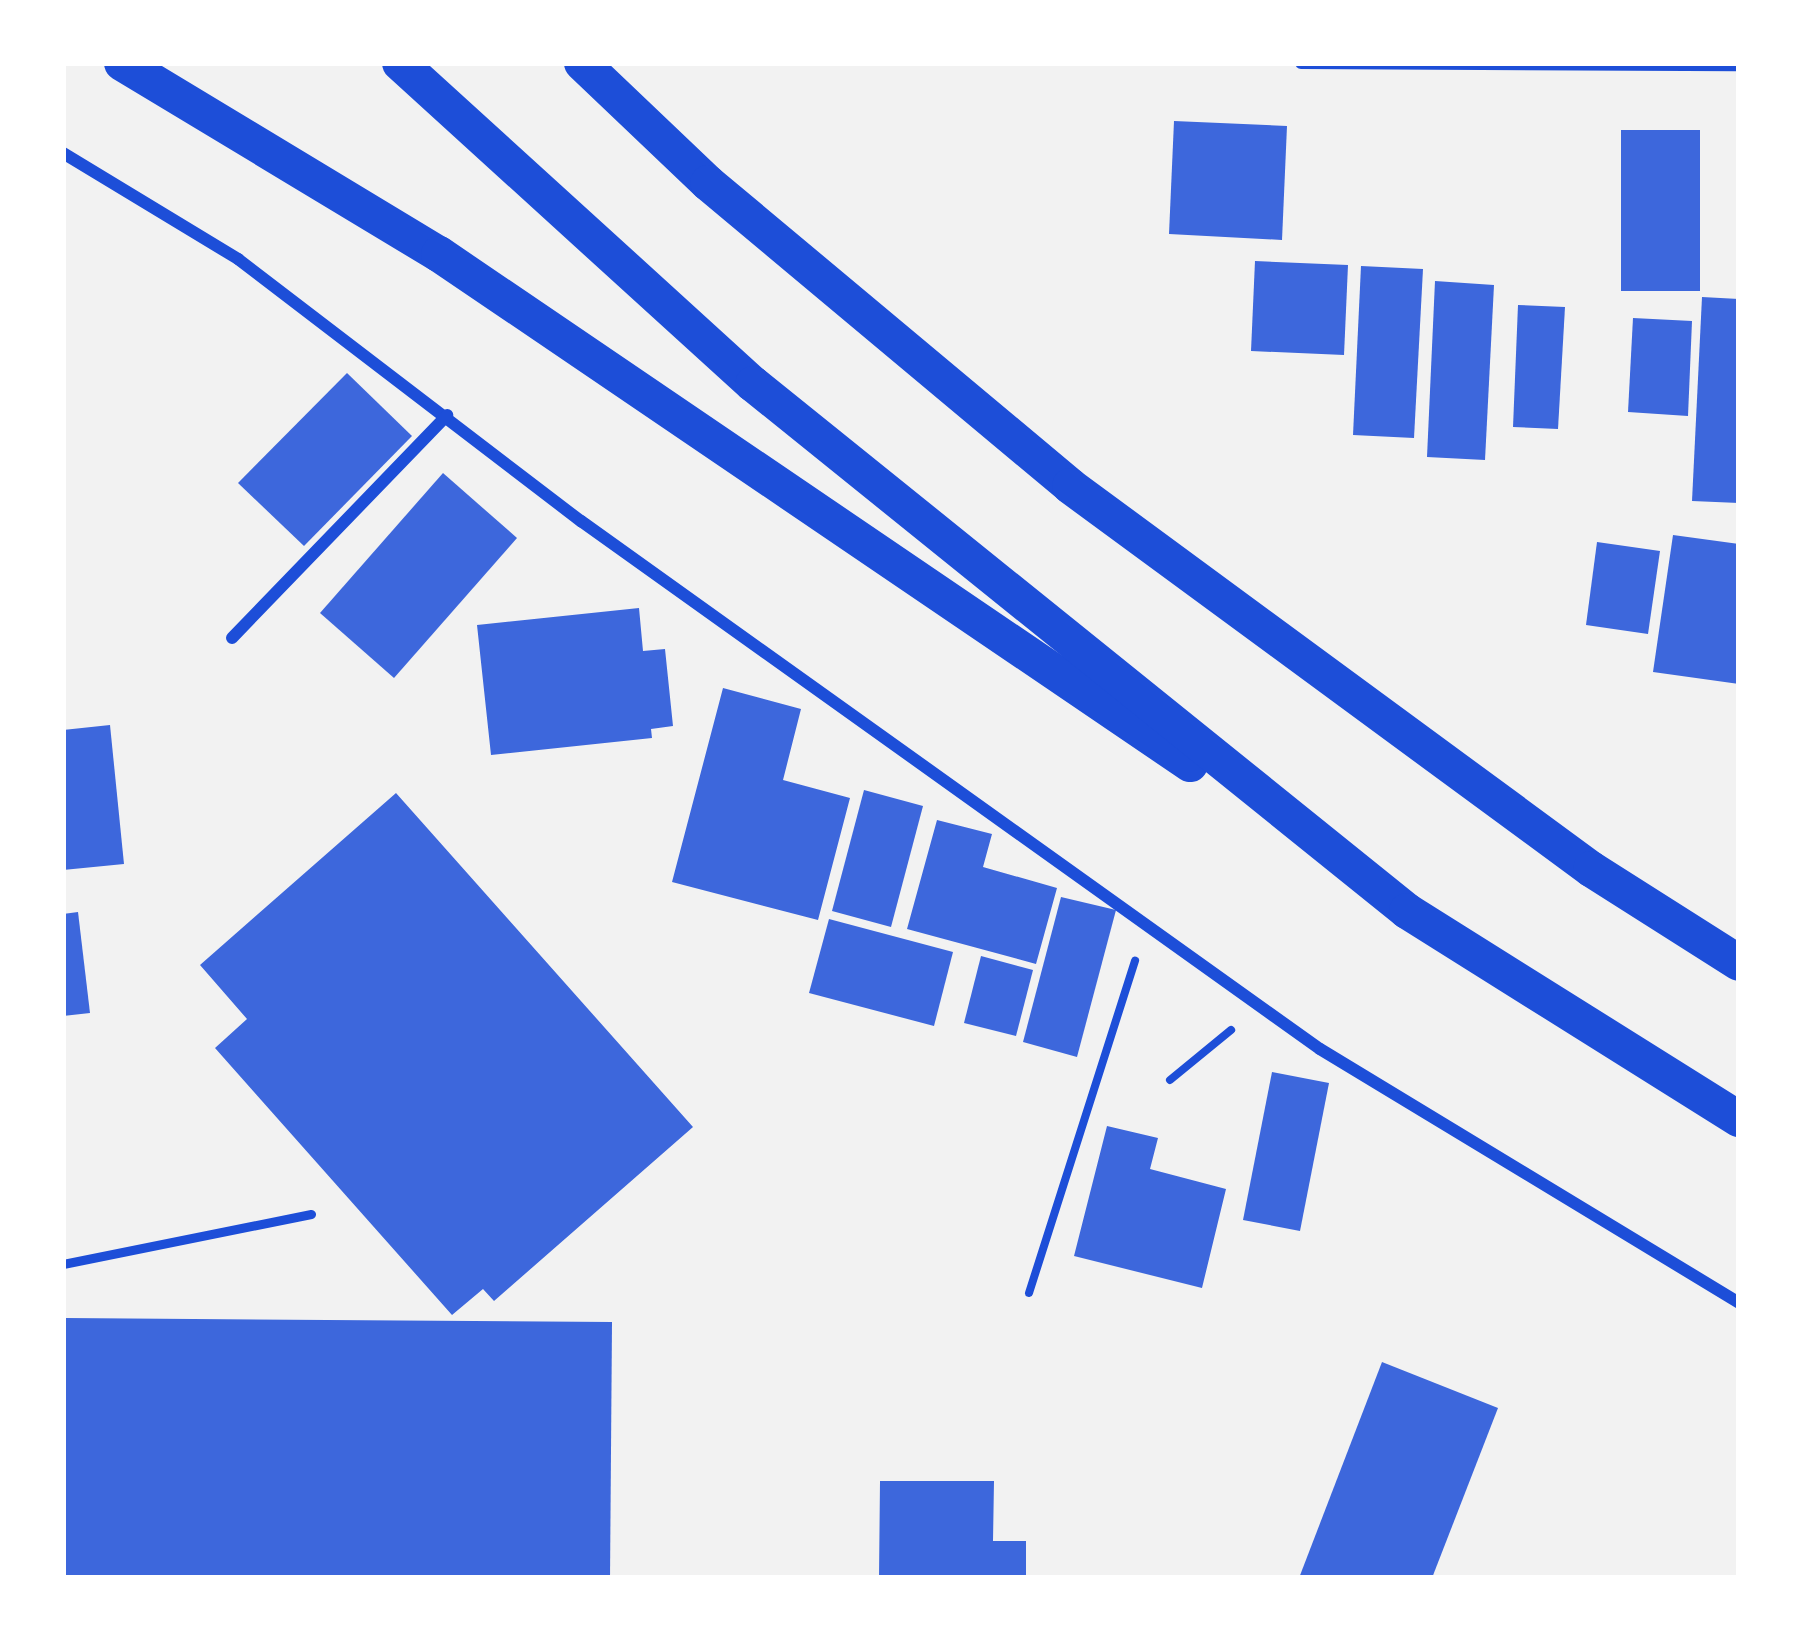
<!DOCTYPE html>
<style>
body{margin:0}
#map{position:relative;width:1802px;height:1641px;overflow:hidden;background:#f2f2f2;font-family:"Times New Roman",serif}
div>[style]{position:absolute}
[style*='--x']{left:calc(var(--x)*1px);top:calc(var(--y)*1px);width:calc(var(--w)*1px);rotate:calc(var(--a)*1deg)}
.building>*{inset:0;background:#3d67dc}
.path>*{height:8px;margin:-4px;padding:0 4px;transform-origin:4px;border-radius:4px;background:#1d4ed8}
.service>*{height:9px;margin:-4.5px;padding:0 4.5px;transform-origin:4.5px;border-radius:4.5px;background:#1d4ed8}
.minor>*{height:12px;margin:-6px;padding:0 6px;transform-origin:6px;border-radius:6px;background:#1d4ed8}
.motorway>*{height:36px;margin:-18px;padding:0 18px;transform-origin:18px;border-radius:18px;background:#1d4ed8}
span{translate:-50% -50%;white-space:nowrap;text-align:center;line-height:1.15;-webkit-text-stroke:9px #fff;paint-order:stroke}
.frame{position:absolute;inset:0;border:66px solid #fff;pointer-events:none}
</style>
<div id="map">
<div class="building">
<i style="clip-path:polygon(1174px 121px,1287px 126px,1282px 240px,1169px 234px)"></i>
<i style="clip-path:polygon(1621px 130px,1700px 130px,1700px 291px,1621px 291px)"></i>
<i style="clip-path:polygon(1255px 261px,1348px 265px,1344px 355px,1251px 351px)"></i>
<i style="clip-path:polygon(1361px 266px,1423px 269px,1414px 438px,1353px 435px)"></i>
<i style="clip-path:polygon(1435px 281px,1494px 285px,1485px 460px,1427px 457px)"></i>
<i style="clip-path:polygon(1702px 297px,1739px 299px,1739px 503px,1692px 501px)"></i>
<i style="clip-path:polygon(1518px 305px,1565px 307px,1558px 429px,1513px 427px)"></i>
<i style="clip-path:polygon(1633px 318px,1692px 321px,1688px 416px,1628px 412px)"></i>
<i style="clip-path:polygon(347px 373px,412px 436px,304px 546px,238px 483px)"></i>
<i style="clip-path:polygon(443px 473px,517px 538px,394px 678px,320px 613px)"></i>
<i style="clip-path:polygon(1673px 535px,1739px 544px,1739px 684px,1653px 672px)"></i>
<i style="clip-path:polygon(1597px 542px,1660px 551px,1648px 634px,1586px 625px)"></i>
<i style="clip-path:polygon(639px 608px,643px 651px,665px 649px,673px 726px,651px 729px,652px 738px,491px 755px,477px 625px)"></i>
<i style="clip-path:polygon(723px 688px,801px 709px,783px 780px,850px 798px,818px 920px,672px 882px)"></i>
<i style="clip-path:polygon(110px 725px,124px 864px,63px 870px,63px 730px)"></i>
<i style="clip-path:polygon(864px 790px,923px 806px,891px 927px,832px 911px)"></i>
<i style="clip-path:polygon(396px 793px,693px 1127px,494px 1301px,483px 1289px,452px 1315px,215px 1048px,247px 1019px,200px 965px)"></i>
<i style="clip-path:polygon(937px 820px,992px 834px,983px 867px,1057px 888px,1036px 964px,907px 929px)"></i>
<i style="clip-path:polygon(1061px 897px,1116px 910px,1077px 1057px,1023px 1042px)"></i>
<i style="clip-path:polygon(78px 912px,90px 1013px,63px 1016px,63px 914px)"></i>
<i style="clip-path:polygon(829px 919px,953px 952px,934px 1026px,809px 993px)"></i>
<i style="clip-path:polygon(981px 956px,1033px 970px,1016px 1036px,964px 1023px)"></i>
<i style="clip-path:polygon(1272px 1072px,1329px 1083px,1300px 1231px,1243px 1220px)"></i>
<i style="clip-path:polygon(1107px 1126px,1158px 1138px,1150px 1169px,1226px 1189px,1202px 1288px,1074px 1256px)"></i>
<i style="clip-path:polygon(66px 1318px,612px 1322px,610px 1578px,63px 1578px)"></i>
<i style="clip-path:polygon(1382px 1362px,1498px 1408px,1432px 1578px,1299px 1578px)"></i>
<i style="clip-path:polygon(880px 1481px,994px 1481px,993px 1541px,1026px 1541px,1026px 1578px,879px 1578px)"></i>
</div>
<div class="path">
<i style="--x:1170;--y:1080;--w:79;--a:-39.3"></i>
<i style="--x:1029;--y:1293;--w:349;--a:-72.3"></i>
</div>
<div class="service">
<i style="--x:63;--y:1264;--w:253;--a:-11.4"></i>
</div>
<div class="minor">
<i style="--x:1301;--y:63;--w:438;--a:0.3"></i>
<i style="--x:63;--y:153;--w:205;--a:31.2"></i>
<i style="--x:238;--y:259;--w:432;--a:37.4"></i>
<i style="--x:581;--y:521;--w:908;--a:35.55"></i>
<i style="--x:1320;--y:1049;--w:490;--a:31.2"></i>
<i style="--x:232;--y:638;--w:310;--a:-46"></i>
</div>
<div class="motorway">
<i style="--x:122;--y:63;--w:370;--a:31.1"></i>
<i style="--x:439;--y:254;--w:908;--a:34.18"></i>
<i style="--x:400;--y:63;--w:477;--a:42.3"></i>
<i style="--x:753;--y:384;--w:840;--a:38.86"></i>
<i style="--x:1407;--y:911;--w:392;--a:32.1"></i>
<i style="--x:582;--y:63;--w:174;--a:43.6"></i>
<i style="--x:708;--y:183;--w:472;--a:39.9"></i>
<i style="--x:1070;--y:486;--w:647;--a:36.32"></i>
<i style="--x:1591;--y:869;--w:175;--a:32.4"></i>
</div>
<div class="frame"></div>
</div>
